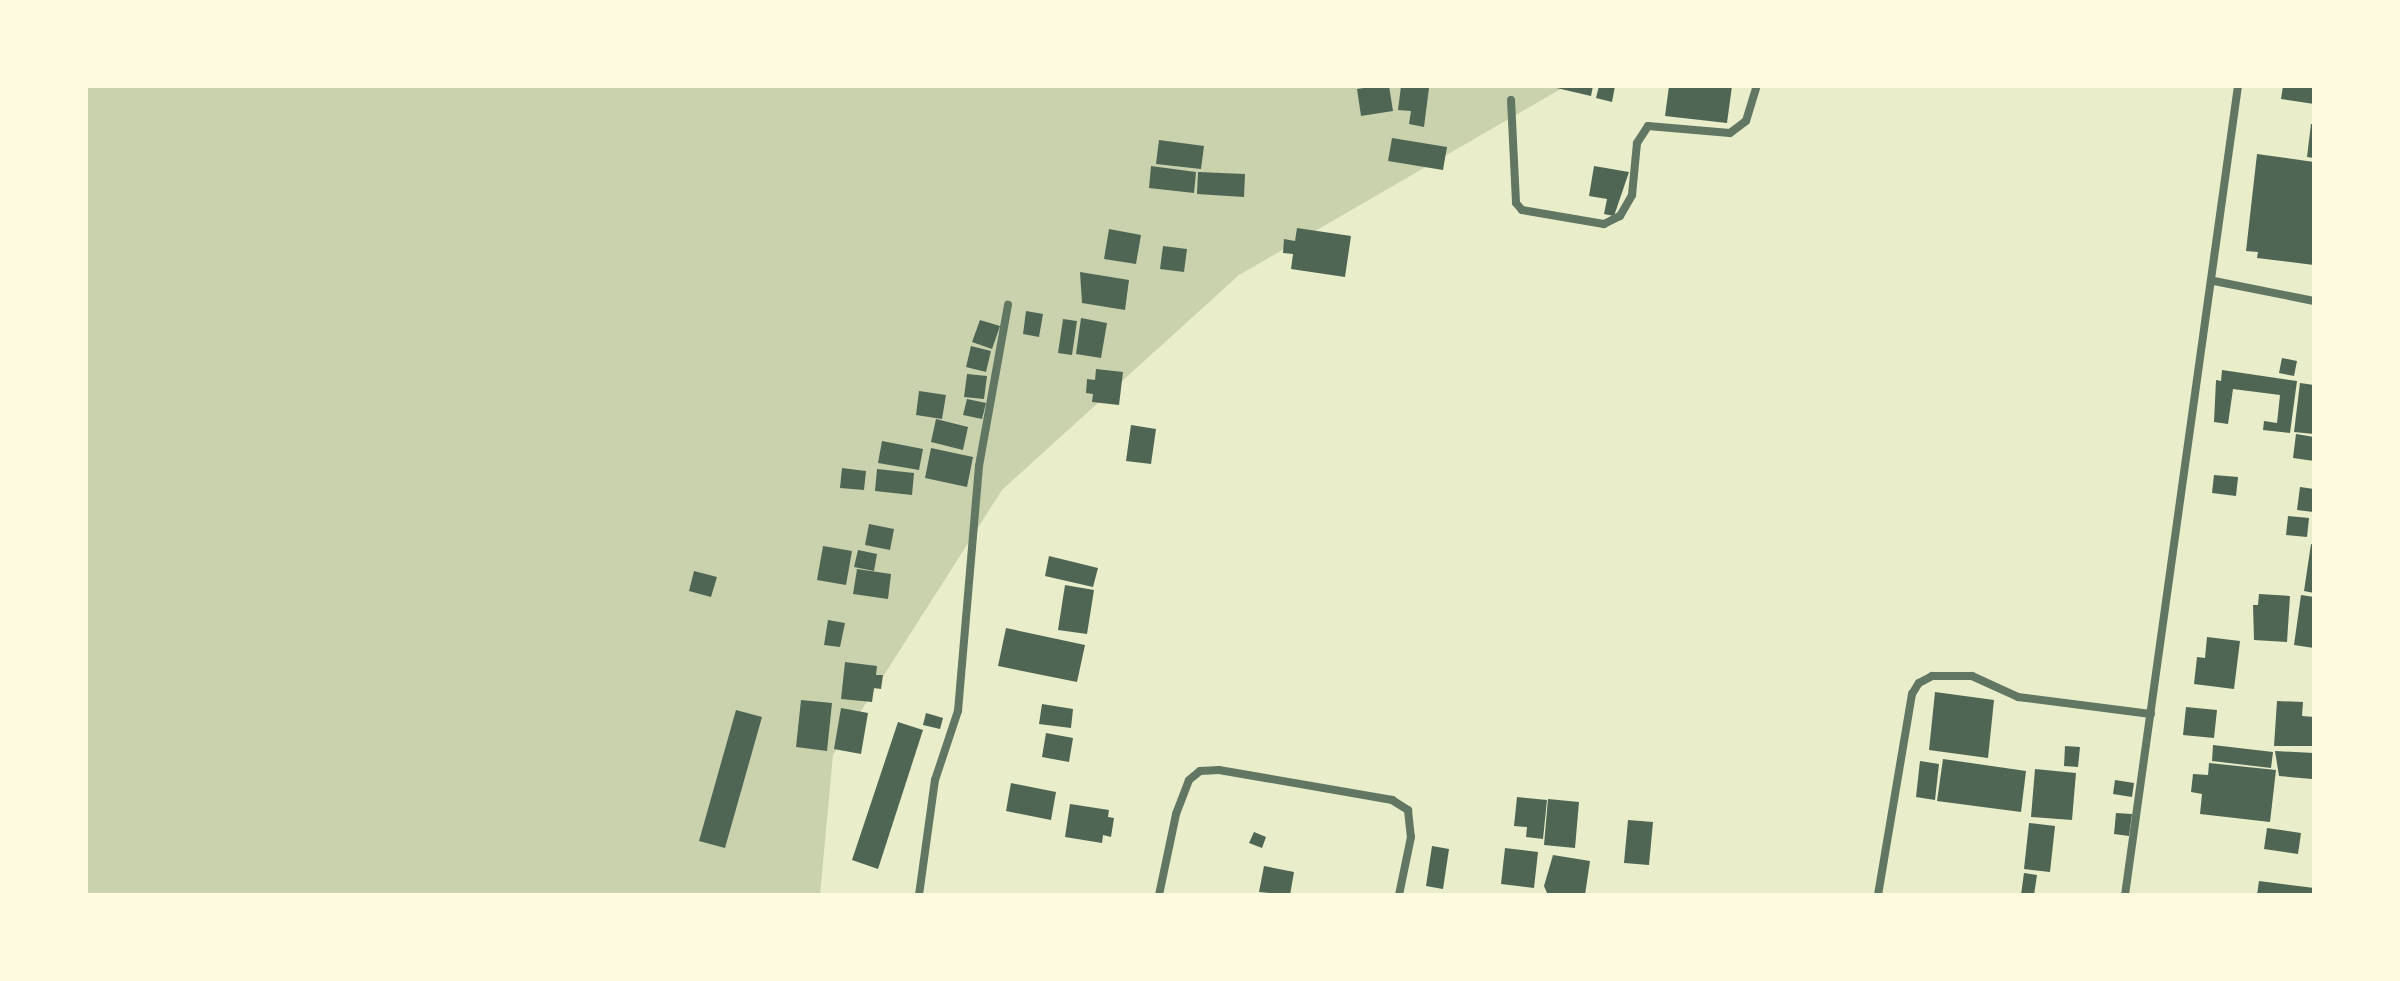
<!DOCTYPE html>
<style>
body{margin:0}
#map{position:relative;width:2400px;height:981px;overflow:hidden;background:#e9edc9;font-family:Cabin,sans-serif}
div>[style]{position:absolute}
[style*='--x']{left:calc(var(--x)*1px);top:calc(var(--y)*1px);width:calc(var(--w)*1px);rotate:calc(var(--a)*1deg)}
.green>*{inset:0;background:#cad2ad}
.building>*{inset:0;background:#4f6655}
.minor>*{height:8px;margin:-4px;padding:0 4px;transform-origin:4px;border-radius:4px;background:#617663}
span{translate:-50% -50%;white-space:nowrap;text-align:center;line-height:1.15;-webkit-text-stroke:7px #fefae0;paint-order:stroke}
.frame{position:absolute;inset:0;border:88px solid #fefae0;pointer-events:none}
</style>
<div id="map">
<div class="green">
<i style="clip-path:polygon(86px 86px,1566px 86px,1239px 275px,1002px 490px,833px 755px,820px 895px,86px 895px)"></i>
</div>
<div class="building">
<i style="clip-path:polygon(1377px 86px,1389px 86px,1393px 111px,1361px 116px,1357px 89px)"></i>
<i style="clip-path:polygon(1401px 86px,1429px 88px,1424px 127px,1409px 124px,1411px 111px,1398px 110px)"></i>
<i style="clip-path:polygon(1548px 86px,1593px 86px,1591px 96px)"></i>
<i style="clip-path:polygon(1599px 86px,1615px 86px,1612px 102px,1596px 98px)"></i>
<i style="clip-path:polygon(1669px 86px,1732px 86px,1727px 123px,1665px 116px)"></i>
<i style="clip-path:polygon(2283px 86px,2314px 86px,2314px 104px,2281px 99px)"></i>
<i style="clip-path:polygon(2311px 124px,2314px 124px,2314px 158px,2307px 157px)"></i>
<i style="clip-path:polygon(1392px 138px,1447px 147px,1443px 170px,1388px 161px)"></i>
<i style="clip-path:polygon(1159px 140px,1204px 146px,1201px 169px,1156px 164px)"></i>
<i style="clip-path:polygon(2257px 154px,2314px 162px,2314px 265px,2257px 258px,2258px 252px,2246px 251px)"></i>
<i style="clip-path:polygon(1151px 166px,1196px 172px,1194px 193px,1149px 188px)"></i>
<i style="clip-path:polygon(1594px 166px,1629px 172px,1614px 216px,1604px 214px,1607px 199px,1589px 196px)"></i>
<i style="clip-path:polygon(1198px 172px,1245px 174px,1244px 197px,1197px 194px)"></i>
<i style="clip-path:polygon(1297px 228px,1351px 236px,1345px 277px,1291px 269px,1293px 254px,1283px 253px,1284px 239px,1295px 241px)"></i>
<i style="clip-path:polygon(1109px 229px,1141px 235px,1136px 264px,1104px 259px)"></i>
<i style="clip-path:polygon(1163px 246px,1187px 249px,1184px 272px,1160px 269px)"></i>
<i style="clip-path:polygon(1080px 272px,1129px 280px,1125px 310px,1082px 303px)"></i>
<i style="clip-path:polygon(1026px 311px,1043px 314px,1039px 337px,1023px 334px)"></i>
<i style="clip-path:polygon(1081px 318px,1107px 323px,1101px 358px,1076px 354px)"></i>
<i style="clip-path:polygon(1063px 319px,1077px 321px,1072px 355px,1058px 353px)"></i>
<i style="clip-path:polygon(980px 320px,1000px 326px,992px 349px,972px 342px)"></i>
<i style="clip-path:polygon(971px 346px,991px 351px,986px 372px,966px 367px)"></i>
<i style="clip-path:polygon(2282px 358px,2297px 361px,2294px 376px,2279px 373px)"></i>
<i style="clip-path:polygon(1096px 369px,1123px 372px,1119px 405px,1092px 402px,1093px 394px,1086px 393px,1087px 379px,1095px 380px)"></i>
<i style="clip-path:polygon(2222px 370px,2297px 381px,2290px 433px,2263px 430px,2264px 421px,2277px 423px,2280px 395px,2233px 389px,2228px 424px,2214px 422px,2216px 380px,2221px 381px)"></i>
<i style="clip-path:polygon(967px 374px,987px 376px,984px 399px,964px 397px)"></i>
<i style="clip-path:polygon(2300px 383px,2314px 385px,2314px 434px,2294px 432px)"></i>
<i style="clip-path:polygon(919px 391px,946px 395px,942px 419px,916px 415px)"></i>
<i style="clip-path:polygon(967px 399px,986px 403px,982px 419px,963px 415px)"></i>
<i style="clip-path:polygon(936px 419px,968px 427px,963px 450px,931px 442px)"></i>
<i style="clip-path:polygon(1131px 425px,1156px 429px,1151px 464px,1126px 461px)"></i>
<i style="clip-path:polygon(2296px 434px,2314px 437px,2314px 461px,2293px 458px)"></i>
<i style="clip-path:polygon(882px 441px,923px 449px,919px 470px,878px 463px)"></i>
<i style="clip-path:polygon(931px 448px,973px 457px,967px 487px,925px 478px)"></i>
<i style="clip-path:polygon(842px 468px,866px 471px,864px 490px,840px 488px)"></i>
<i style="clip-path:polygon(877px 469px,914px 473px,912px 495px,875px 491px)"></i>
<i style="clip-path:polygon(2214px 475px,2238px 477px,2236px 496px,2212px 493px)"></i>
<i style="clip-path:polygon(2300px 487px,2314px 489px,2313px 512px,2297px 510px)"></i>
<i style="clip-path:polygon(2288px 516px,2309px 518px,2307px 537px,2286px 535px)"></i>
<i style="clip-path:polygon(869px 524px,894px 529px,890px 550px,865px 545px)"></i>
<i style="clip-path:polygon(2311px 544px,2314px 545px,2314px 593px,2304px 591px)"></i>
<i style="clip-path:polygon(823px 546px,852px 551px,846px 585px,817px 580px)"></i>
<i style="clip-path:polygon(858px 550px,877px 554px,874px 571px,854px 567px)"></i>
<i style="clip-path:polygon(1049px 556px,1098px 568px,1093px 587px,1045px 576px)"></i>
<i style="clip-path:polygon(857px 569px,891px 574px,888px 599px,853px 594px)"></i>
<i style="clip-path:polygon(694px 571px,717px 577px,711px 597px,689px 591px)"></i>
<i style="clip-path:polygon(1065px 585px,1094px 590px,1087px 634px,1058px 630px)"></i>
<i style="clip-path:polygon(2259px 594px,2290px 596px,2287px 642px,2254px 640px,2253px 605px,2258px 605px)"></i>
<i style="clip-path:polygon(2301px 595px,2314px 597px,2314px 648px,2294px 645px)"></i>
<i style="clip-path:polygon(828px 620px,845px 623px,840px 647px,824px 645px)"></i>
<i style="clip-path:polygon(1006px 628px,1085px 645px,1077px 682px,998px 666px)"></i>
<i style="clip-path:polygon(2207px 637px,2240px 641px,2234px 689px,2194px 684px,2197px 657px,2205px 658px)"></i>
<i style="clip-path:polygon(845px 662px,877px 666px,876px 675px,883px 675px,881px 689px,874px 688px,872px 702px,841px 699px)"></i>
<i style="clip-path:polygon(1935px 692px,1994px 700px,1988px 758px,1929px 750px)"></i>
<i style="clip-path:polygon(801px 700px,832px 703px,827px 751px,796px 747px)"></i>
<i style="clip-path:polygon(2277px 701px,2303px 702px,2302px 716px,2314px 717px,2314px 746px,2274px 746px)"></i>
<i style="clip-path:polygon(1042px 704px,1073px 709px,1071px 728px,1039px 724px)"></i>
<i style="clip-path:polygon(2186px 707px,2217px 710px,2214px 738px,2183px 735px)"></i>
<i style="clip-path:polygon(841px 708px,868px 713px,861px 754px,834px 749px)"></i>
<i style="clip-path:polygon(736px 710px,762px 717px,725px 848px,699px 841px)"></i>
<i style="clip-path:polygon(926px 713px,943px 718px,940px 729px,923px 725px)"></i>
<i style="clip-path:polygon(898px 722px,923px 730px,878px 869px,852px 860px)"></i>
<i style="clip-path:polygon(1046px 733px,1073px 738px,1069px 762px,1042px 757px)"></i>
<i style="clip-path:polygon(2213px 745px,2273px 752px,2271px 768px,2212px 761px)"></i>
<i style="clip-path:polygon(2065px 746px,2080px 747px,2078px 767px,2064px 766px)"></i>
<i style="clip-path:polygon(2275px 751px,2314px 753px,2312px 779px,2279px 776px)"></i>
<i style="clip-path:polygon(1943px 759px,2026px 771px,2021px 812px,1937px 801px)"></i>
<i style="clip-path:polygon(1920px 761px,1939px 764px,1935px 800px,1916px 797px)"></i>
<i style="clip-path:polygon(2209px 763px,2276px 770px,2270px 822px,2200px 814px,2202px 794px,2191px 792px,2193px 774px,2208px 775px)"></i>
<i style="clip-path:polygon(2035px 769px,2076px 773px,2072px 820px,2031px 817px)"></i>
<i style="clip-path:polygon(2115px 780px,2134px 783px,2132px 797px,2113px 794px)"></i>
<i style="clip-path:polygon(1011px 783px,1056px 792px,1051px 820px,1006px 811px)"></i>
<i style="clip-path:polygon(1517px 797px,1547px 800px,1543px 839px,1526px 837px,1527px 827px,1514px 826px)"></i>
<i style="clip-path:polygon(1548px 799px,1579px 802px,1575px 848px,1544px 845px)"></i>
<i style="clip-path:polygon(1070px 804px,1109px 810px,1108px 817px,1114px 818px,1111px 837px,1103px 835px,1102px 843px,1065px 837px)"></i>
<i style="clip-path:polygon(2116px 813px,2132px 814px,2129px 836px,2114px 834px)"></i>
<i style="clip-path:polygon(1628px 820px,1653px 822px,1649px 865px,1624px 863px)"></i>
<i style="clip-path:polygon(2029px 823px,2055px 826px,2050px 872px,2024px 869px)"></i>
<i style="clip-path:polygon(2267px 828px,2301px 833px,2298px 854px,2264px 849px)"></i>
<i style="clip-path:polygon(1254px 832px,1266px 837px,1262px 848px,1249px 843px)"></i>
<i style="clip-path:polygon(1432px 846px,1449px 849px,1443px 889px,1426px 886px)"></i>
<i style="clip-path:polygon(1505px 848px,1538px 852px,1534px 888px,1501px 884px)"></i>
<i style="clip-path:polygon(1553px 855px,1590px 861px,1585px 895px,1548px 895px,1544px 886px)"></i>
<i style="clip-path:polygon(1264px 866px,1294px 872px,1290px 895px,1259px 892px)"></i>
<i style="clip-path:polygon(2024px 873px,2037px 875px,2034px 895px,2021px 895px)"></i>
<i style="clip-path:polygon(2259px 881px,2314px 888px,2314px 895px,2257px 895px)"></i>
</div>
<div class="minor">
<i style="--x:1511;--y:100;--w:103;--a:87.2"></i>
<i style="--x:1516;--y:203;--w:9;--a:49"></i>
<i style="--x:1522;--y:210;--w:83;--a:9.7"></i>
<i style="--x:1604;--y:224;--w:18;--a:-27"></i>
<i style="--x:1620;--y:216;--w:24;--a:-60"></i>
<i style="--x:1632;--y:195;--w:52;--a:-84.5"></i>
<i style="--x:1637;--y:143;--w:20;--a:-57"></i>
<i style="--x:1648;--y:126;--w:82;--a:4.9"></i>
<i style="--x:1730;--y:133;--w:20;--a:-37"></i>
<i style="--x:1746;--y:121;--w:37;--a:-73"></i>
<i style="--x:2214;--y:281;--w:102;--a:11.3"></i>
<i style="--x:919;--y:895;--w:116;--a:-82.1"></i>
<i style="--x:935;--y:780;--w:73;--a:-71.6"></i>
<i style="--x:958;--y:711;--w:246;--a:-85.1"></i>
<i style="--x:979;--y:466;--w:164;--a:-79.8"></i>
<i style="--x:1159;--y:895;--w:83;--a:-78.1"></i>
<i style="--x:1176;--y:814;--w:36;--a:-69"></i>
<i style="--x:1189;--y:780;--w:14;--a:-39"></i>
<i style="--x:1200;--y:771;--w:19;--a:-3"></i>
<i style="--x:1219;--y:770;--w:176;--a:9.8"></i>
<i style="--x:1392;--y:800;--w:19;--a:32"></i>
<i style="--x:1408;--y:810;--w:27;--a:84"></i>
<i style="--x:1411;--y:837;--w:59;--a:101.7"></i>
<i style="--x:1878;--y:895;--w:204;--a:-80.4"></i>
<i style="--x:1912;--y:694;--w:13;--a:-58"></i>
<i style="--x:1919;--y:683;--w:15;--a:-28"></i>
<i style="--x:1932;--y:676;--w:40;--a:0"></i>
<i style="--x:1972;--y:676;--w:51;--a:24.5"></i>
<i style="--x:2018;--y:697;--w:134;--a:7.3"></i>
<i style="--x:2125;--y:895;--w:817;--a:-82.05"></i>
</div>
<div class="frame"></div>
</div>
